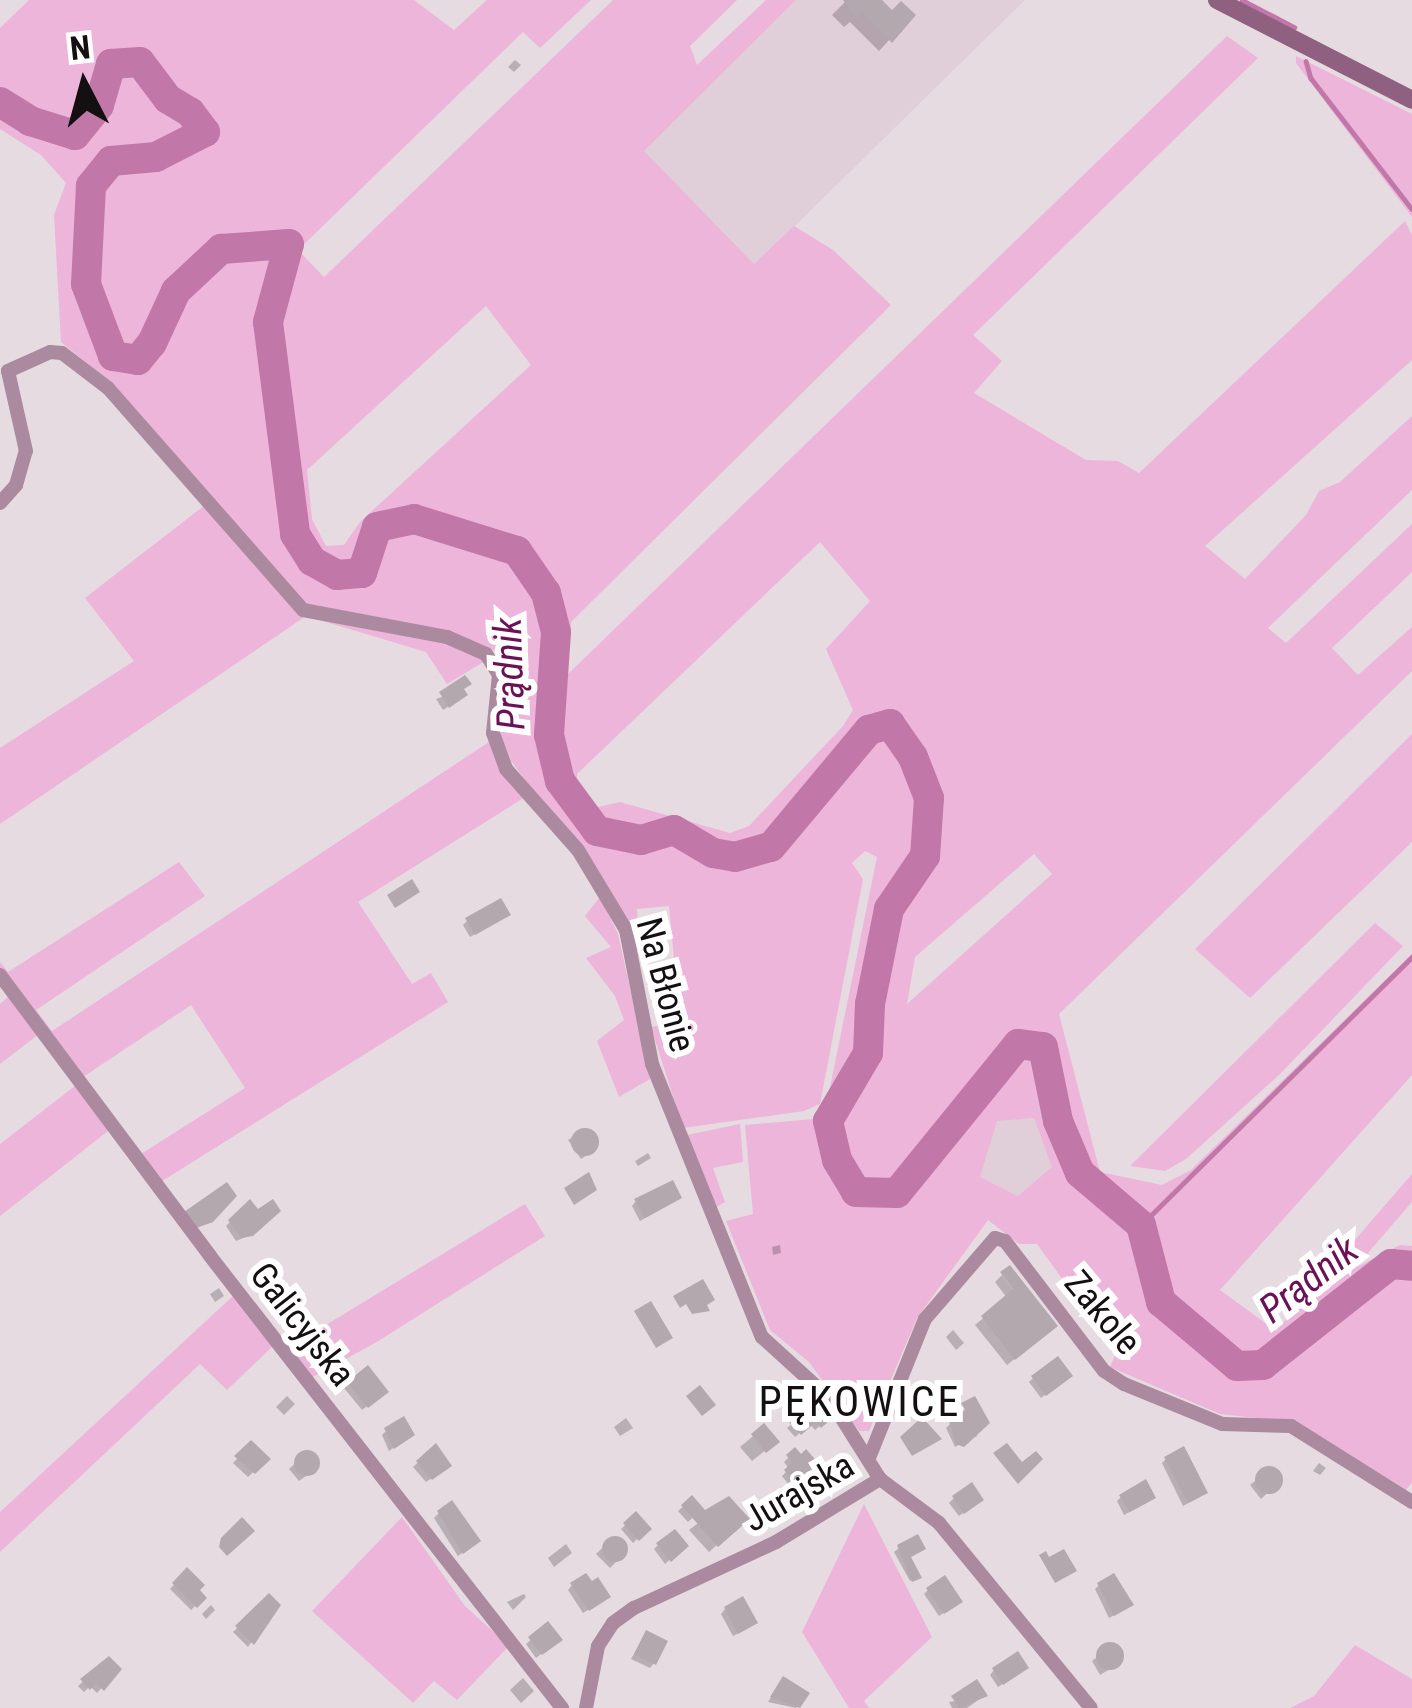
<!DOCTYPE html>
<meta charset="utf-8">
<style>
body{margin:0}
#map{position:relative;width:1412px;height:1708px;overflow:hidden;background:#e5dbe1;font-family:"Roboto Condensed",sans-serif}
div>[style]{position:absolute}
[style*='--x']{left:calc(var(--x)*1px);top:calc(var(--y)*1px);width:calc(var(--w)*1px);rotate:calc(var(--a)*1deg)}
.built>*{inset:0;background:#e0ced9}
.green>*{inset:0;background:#edb5d9}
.shadow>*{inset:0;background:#0003}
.stream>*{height:4.5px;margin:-2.25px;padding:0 2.25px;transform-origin:2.25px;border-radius:2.25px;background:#c178a9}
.river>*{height:30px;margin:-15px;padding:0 15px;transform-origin:15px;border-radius:15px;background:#c178a9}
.building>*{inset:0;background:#b2a8ae}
.round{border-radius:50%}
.street>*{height:14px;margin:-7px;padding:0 7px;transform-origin:7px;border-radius:7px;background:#ab8a9f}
.secondary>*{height:18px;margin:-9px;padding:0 9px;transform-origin:9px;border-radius:9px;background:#906080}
span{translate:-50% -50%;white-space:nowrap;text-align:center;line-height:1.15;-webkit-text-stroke:12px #fff;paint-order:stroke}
.street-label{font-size:36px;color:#141012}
.water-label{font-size:39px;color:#6a1255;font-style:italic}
.quarter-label{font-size:42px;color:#141012;letter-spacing:3px}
.north{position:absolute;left:24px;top:24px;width:120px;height:120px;-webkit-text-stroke:9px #fff;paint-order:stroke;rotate:354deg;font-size:33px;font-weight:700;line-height:48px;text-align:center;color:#141012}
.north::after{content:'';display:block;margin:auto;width:42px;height:54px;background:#141012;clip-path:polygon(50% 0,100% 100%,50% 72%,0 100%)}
</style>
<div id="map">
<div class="built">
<i style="clip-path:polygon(796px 0,1025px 0,755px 265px,643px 151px)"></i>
<i style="clip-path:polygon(1034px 1118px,1053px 1167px,1018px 1196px,980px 1177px,997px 1120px)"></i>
</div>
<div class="green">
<i style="clip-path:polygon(evenodd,29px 0,414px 0,454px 30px,487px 0,591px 0,540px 48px,523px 32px,298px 250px,324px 277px,613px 0,737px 0,690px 46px,697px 65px,766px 0,796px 0,644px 151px,754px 264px,794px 226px,833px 250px,891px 305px,571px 622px,567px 675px,1227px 36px,1258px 58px,973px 335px,1002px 361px,974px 393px,1086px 460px,1118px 461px,1139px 473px,1405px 221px,1412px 235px,1412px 360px,1205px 546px,1245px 579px,1306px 515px,1319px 491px,1340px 482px,1412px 416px,1412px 490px,1268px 628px,1286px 643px,1412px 524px,1412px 572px,1332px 648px,1358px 675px,1412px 627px,1412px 671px,1059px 1014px,1100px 1172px,1162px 1185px,1191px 1170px,1412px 954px,1412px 1075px,1220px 1290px,1276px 1331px,1412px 1174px,1412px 1202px,1355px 1268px,1400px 1245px,1412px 1246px,1412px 1482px,1406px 1490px,1296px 1422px,1220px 1414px,1110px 1367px,1116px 1353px,1037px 1244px,1019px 1244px,988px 1220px,917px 1318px,869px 1431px,859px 1431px,809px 1362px,770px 1330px,726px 1221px,753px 1214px,745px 1125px,814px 1119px,826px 1107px,877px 857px,865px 851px,852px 863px,863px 879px,820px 1104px,804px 1111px,683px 1128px,651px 1027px,680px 1022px,669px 906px,637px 909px,640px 959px,622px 911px,511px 761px,501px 735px,508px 679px,496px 651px,446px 631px,308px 606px,110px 382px,61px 342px,54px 215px,66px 183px,41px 155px,0 129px,0 28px,29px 0,486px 306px,531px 365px,360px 522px,344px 545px,326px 546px,312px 519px,307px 470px,486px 306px,29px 0,820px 542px,870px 601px,826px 649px,853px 710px,843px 726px,749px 826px,730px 833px,620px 802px,590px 809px,577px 791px,577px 774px,820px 542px,29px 0,1034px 854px,1052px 874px,907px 1004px,915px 957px,1034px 854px,29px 0,1034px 1118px,1052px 1167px,1018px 1196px,980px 1177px,997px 1121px,1034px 1118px)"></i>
<i style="clip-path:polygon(1296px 56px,1412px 114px,1412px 217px,1296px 63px)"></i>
<i style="clip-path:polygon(205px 505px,289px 603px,446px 641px,485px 661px,447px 684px,426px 652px,306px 616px,0 824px,0 748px,134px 661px,85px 598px)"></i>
<i style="clip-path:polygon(1412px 734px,1412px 842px,1250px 998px,1195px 949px)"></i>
<i style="clip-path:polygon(489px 742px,525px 797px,358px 902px,412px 984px,431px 973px,448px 1002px,159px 1183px,141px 1154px,245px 1088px,191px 1005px,83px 1077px,108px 1131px,0 1216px,0 1144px,75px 1086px,39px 1034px,0 1064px,0 1004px,9px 996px,0 985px,0 962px,8px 972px,179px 862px,205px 896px,36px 1010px,52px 1031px)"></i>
<i style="clip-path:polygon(600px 897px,618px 934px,650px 1079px,619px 1097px,597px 1041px,624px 1020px,615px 996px,586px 958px,611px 947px,585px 916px)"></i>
<i style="clip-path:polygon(1375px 923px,1403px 946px,1280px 1074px,1186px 1159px,1165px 1171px,1130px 1166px)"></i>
<i style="clip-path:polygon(740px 1124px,743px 1162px,713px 1168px,725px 1202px,713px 1209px,687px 1135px)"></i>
<i style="clip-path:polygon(525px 1204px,545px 1236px,375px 1343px,311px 1378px,288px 1348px)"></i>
<i style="clip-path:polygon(234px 1295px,273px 1346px,227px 1390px,200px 1364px,0 1552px,0 1512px)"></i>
<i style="clip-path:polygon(864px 1504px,932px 1637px,864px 1701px,869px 1708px,849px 1708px,802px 1632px)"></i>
<i style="clip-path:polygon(402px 1517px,465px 1606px,509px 1646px,457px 1700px,434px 1681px,413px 1703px,312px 1611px)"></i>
<i style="clip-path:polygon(1355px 1645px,1412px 1679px,1412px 1708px,1290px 1708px,1314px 1696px)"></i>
</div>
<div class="shadow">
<i style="clip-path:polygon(847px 0,878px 0,892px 14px,912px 15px,879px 51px,850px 22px,844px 27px,832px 15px)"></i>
<i style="clip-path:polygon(515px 60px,521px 65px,514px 72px,508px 67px)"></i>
<i style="clip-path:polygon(461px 690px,460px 699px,443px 710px,436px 699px)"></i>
<i style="clip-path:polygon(502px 918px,470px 937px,463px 925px,467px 921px)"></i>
<i style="clip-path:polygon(587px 1128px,598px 1148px,581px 1159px,568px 1140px)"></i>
<i style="clip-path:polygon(648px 1153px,651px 1158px,638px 1166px,635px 1161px)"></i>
<i style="clip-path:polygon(636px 1201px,674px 1202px,640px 1221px,632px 1206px)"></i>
<i style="clip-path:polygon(249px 1203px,253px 1234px,236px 1241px,226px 1226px)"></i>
<i style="clip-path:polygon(780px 1245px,781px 1253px,773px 1255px,772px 1247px)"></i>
<i style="clip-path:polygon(1002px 1275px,1047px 1333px,1007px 1365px,975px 1325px,1007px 1298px,995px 1282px)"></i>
<i style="clip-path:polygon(219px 1288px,224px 1296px,215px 1302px,210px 1294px)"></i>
<i style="clip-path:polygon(953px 1330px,964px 1343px,956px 1350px,946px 1337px)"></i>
<i style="clip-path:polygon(367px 1369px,381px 1396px,362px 1410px,344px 1388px)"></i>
<i style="clip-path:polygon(1033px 1378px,1064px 1380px,1041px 1398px,1029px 1382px)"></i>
<i style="clip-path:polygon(287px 1396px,295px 1404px,284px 1415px,276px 1407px)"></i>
<i style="clip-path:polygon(974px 1400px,977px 1436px,955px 1447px,946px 1428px)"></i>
<i style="clip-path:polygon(811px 1408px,823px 1423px,815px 1430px,810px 1424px,795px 1437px,787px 1428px)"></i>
<i style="clip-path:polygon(626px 1418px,633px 1428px,620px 1436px,614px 1427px)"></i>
<i style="clip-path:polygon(764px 1427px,776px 1442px,752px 1461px,740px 1447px)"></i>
<i style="clip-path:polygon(386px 1431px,406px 1439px,389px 1451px,382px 1435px)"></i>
<i style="clip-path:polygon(251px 1444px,267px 1459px,248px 1477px,233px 1463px)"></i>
<i style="clip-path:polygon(435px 1447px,444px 1470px,426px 1482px,413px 1467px)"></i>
<i style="clip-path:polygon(309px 1451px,319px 1467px,299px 1481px,289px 1469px)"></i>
<i style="clip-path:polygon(794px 1452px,808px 1482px,793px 1490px,782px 1476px,789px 1469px,784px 1462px)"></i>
<i style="clip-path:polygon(1166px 1459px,1200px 1497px,1183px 1506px,1162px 1463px)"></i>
<i style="clip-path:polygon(1319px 1463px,1326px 1468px,1320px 1475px,1313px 1471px)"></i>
<i style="clip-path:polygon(1272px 1468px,1281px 1480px,1261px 1499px,1250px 1485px)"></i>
<i style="clip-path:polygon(1121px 1497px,1148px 1502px,1124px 1515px,1117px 1501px)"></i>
<i style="clip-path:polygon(954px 1498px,976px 1504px,959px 1516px,949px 1503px)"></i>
<i style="clip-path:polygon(692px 1499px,701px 1510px,688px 1522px,678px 1511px)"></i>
<i style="clip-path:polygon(729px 1500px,746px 1519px,709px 1552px,689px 1530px)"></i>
<i style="clip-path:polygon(439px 1513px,473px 1545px,458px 1556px,434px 1518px)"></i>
<i style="clip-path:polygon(636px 1515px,648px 1529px,633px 1543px,621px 1529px)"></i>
<i style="clip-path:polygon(614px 1537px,628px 1550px,610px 1568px,596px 1554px)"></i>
<i style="clip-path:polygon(566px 1544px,572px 1553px,554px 1567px,548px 1558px)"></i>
<i style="clip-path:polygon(658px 1545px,685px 1546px,665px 1564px,654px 1549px)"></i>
<i style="clip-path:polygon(899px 1548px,918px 1577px,910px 1581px,894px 1552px)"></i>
<i style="clip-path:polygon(187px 1571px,203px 1598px,191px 1610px,170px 1589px)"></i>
<i style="clip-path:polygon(572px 1585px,603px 1601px,583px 1613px,568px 1590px)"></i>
<i style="clip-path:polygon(1099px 1585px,1126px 1609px,1109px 1618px,1095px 1589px)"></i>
<i style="clip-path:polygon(928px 1590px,954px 1606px,939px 1616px,924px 1594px)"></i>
<i style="clip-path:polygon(524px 1594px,526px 1597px,513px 1610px,507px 1602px)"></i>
<i style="clip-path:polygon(269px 1597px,277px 1605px,248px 1647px,233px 1632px)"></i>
<i style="clip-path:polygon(211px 1605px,215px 1610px,206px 1619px,202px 1614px)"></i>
<i style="clip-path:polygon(725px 1609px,750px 1627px,733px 1636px,721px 1614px)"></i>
<i style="clip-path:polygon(548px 1625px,554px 1644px,536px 1658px,526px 1644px)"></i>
<i style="clip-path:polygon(646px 1633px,654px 1663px,650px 1668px,631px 1659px)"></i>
<i style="clip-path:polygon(1113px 1644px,1123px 1661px,1100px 1675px,1092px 1661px)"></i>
<i style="clip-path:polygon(108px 1660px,118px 1670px,97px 1693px,90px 1686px,84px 1692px,78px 1686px)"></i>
<i style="clip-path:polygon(994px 1670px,1021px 1672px,998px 1687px,990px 1675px)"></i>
<i style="clip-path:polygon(523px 1678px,534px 1691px,521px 1703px,510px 1690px)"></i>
<i style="clip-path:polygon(779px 1684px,805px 1694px,796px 1708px,768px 1702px)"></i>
<i style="clip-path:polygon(984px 1696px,967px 1708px,952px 1708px,949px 1702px)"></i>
</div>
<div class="stream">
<i style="--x:1242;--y:0;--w:59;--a:27.4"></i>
<i style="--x:1306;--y:61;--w:18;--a:74"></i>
<i style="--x:1311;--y:78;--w:165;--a:52.4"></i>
<i style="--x:1141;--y:1225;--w:381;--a:-44.7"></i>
</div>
<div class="river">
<i style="--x:0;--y:102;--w:36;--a:32"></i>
<i style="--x:30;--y:121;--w:47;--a:17.3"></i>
<i style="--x:75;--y:135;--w:38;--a:-51"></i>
<i style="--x:99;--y:105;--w:43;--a:-73.7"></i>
<i style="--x:111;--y:64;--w:29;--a:-4"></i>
<i style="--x:140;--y:62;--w:46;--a:52.9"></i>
<i style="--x:168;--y:99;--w:26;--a:31"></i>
<i style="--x:190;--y:112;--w:25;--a:53"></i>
<i style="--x:205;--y:132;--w:55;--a:153"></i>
<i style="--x:156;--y:157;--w:45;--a:174.9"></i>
<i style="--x:111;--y:161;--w:32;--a:129"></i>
<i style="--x:91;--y:186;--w:98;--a:92.9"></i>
<i style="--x:86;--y:284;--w:77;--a:69.4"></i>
<i style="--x:113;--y:356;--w:25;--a:9"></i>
<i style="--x:138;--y:360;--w:22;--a:-51"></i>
<i style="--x:152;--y:343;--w:57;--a:-65.2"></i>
<i style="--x:176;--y:291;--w:62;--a:-43"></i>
<i style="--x:221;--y:249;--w:68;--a:-4.2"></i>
<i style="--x:289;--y:244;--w:81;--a:105.1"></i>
<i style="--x:268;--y:322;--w:214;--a:82.7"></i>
<i style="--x:295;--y:534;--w:32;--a:58"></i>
<i style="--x:312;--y:561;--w:29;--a:29"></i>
<i style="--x:337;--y:575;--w:25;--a:-5"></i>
<i style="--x:362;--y:573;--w:48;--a:-71.9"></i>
<i style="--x:377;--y:527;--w:38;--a:-12"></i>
<i style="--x:414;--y:519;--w:108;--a:17.3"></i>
<i style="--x:517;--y:551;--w:51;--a:55.4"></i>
<i style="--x:546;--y:593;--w:40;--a:75.6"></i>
<i style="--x:556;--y:632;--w:103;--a:93.9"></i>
<i style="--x:549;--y:735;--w:47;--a:76.6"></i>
<i style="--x:560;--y:781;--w:62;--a:53.5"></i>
<i style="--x:597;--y:831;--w:45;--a:11.6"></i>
<i style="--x:641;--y:840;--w:34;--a:-17"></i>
<i style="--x:674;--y:830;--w:45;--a:30.5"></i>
<i style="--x:713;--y:853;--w:22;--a:10"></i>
<i style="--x:735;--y:857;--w:37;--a:-16"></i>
<i style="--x:771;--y:847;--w:153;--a:-50.1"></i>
<i style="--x:869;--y:730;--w:22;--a:-16"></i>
<i style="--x:890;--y:724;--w:40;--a:55.1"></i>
<i style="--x:913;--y:757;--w:44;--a:68.7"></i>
<i style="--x:929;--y:798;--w:58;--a:93.9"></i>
<i style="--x:925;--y:856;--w:64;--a:124.2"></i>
<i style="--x:889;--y:909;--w:97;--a:101.3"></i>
<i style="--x:870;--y:1004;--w:49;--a:92.3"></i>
<i style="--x:868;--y:1053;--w:79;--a:120.5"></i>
<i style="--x:828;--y:1121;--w:40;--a:77"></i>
<i style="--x:837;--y:1160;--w:37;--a:59"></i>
<i style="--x:856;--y:1192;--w:41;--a:1.4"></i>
<i style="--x:897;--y:1193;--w:192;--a:-50.9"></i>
<i style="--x:1018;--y:1044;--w:25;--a:7"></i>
<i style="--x:1043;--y:1047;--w:76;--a:78.5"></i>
<i style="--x:1058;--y:1121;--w:56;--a:67.1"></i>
<i style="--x:1080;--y:1173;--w:80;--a:40.4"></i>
<i style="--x:1141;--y:1225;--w:80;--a:75.4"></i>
<i style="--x:1161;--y:1302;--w:99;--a:40.1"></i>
<i style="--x:1237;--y:1366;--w:26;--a:-2"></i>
<i style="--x:1263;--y:1365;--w:163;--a:-38.3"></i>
<i style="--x:1391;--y:1264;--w:21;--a:5"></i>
</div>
<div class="building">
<i style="clip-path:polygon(843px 0,882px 0,892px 10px,901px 1px,916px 15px,892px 43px,863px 13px,857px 19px)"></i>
<i style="clip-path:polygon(465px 675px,472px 684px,464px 689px,468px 695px,449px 708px,439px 692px)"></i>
<i style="clip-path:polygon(412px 879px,420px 892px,395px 908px,387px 895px)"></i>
<i style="clip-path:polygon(501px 898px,511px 915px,475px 935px,465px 918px)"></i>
<i class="round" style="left:571px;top:1128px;width:28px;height:28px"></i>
<i style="clip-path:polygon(589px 1172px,597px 1190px,574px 1205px,564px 1188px)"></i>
<i style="clip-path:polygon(673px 1180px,682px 1198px,645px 1218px,634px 1199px)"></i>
<i style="clip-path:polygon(227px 1182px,237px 1196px,213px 1222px,196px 1228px,184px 1212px)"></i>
<i style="clip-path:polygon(250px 1199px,258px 1209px,273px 1199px,281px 1211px,253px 1236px,241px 1238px,228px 1220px)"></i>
<i style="clip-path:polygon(1010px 1265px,1058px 1326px,1015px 1360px,981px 1316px,1013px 1289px,1000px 1272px)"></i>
<i style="clip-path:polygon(703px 1279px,715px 1300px,707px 1305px,710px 1311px,692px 1314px,686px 1304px,680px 1308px,673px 1296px)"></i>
<i style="clip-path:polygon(651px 1301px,673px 1338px,656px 1348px,634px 1311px)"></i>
<i style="clip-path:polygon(1058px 1356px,1073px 1376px,1046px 1396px,1031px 1376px)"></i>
<i style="clip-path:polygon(368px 1365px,389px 1392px,368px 1408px,347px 1382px)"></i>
<i style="clip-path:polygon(700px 1385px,716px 1405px,702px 1416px,686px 1396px)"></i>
<i style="clip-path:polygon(975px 1396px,990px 1423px,964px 1447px,956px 1444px,949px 1421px,966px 1411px,961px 1403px)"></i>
<i style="clip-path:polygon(811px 1404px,827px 1423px,821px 1428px,816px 1422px,801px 1435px,789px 1422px)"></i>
<i style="clip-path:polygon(404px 1416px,415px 1435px,394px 1449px,384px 1428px)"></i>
<i style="clip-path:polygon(922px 1417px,942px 1439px,912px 1456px,900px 1437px)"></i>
<i style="clip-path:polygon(764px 1423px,780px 1442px,766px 1453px,751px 1434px)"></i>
<i style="clip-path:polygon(251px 1440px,271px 1459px,255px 1474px,234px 1456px)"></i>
<i style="clip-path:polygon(436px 1443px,452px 1466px,432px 1480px,416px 1461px)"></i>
<i style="clip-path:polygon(1007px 1443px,1022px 1462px,1036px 1451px,1043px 1459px,1018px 1484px,993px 1453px)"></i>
<i style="clip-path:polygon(1184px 1446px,1208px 1493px,1188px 1503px,1164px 1457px)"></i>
<i style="clip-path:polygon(795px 1447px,801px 1454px,806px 1449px,822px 1467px,816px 1478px,799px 1487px,784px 1470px,792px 1462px,786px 1455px)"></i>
<i class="round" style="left:294px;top:1450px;width:26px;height:26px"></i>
<i class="round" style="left:1255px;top:1466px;width:28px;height:28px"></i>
<i style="clip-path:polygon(1146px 1479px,1156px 1498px,1130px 1512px,1119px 1495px)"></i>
<i style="clip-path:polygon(972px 1482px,984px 1500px,964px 1514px,952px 1496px)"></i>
<i style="clip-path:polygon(692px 1495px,705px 1510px,729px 1496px,750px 1519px,718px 1547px,681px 1505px)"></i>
<i style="clip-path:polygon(452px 1500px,481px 1541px,463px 1554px,437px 1511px)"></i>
<i style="clip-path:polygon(636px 1511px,652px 1529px,639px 1541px,623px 1523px)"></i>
<i style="clip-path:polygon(242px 1517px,255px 1531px,227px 1556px,219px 1547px,221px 1538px)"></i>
<i style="clip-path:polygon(675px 1529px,689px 1546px,671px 1562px,656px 1543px)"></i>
<i style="clip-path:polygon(918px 1534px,926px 1549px,911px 1557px,922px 1578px,912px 1582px,897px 1545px)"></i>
<i class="round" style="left:602px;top:1536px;width:26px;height:26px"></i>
<i style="clip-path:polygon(1064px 1549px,1077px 1571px,1055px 1583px,1039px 1555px,1046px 1551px,1049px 1557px)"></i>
<i style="clip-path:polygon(187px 1567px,205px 1585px,200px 1590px,207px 1598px,197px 1608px,172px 1583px)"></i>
<i style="clip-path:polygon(586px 1573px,592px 1581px,598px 1577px,611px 1597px,589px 1611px,570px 1583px)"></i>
<i style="clip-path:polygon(1114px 1573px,1134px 1605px,1114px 1616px,1097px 1583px)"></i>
<i style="clip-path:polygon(945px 1575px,963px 1602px,944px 1614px,926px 1588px)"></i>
<i style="clip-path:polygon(269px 1593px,281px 1605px,254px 1645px,235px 1626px)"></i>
<i style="clip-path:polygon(743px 1596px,758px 1623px,738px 1634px,724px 1607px)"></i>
<i style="clip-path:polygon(548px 1621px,563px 1640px,542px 1655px,528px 1637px)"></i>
<i style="clip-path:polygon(646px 1630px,668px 1641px,656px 1665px,634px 1654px)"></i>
<i class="round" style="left:1096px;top:1642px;width:28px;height:28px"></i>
<i style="clip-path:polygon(1018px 1651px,1029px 1668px,1003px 1685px,992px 1668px)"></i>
<i style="clip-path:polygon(109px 1656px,122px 1669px,104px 1691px,96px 1683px,90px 1690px,80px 1679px)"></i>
<i style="clip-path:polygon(783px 1676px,810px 1693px,800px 1708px,770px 1697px)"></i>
<i style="clip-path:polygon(977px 1679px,988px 1696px,959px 1708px,951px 1696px)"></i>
</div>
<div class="street">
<i style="--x:8;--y:371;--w:46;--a:-24.3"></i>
<i style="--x:50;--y:352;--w:12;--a:5"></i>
<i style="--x:62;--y:353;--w:58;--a:37.3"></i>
<i style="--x:108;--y:388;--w:295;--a:48.7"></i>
<i style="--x:303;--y:610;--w:147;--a:10.6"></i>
<i style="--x:447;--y:637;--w:43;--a:23.6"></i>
<i style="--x:486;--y:654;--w:25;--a:58"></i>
<i style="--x:499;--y:675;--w:58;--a:95.9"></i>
<i style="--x:493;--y:733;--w:38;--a:70"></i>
<i style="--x:506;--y:769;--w:108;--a:48.4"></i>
<i style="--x:578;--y:850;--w:93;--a:59"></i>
<i style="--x:626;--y:930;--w:136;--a:79"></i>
<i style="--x:652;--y:1064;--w:294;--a:68.1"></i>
<i style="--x:762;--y:1337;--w:91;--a:42.3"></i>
<i style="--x:829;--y:1398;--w:96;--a:57.8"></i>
<i style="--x:880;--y:1479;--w:74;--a:36.7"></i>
<i style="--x:939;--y:1523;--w:239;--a:50.6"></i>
<i style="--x:0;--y:503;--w:24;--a:-48"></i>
<i style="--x:16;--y:485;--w:35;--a:-74"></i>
<i style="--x:26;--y:451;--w:82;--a:-102.7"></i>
<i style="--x:0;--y:975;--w:351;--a:53.2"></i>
<i style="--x:210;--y:1256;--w:573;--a:52.09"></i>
<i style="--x:869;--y:1458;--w:150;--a:-68.1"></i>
<i style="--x:925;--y:1319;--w:107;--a:-49.2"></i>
<i style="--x:995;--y:1238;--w:10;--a:17"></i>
<i style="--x:1005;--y:1241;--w:163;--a:52.7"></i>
<i style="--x:1104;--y:1371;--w:24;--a:33"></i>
<i style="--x:1124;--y:1384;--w:106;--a:22.2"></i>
<i style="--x:1222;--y:1424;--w:69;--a:1.7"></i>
<i style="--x:1291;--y:1426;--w:143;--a:32.1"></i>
<i style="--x:586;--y:1708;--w:63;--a:-79"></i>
<i style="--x:598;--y:1646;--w:27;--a:-57"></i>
<i style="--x:613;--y:1623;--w:26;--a:-36"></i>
<i style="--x:634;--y:1608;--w:157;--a:-24.9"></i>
<i style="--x:776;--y:1542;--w:122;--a:-31.2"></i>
</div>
<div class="secondary">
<i style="--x:1217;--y:0;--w:219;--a:27.1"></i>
</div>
<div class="street-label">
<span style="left:665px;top:985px;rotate:75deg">Na Błonie</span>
<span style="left:1102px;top:1313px;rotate:50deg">Zakole</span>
<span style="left:302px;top:1325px;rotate:52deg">Galicyjska</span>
<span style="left:799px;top:1493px;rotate:-30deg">Jurajska</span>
</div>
<div class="water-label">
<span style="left:510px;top:674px;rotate:-92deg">Prądnik</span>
<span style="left:1309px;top:1280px;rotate:-38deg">Prądnik</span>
</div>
<div class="quarter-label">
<span style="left:860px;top:1402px">PĘKOWICE</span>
</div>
<div class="north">N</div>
</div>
